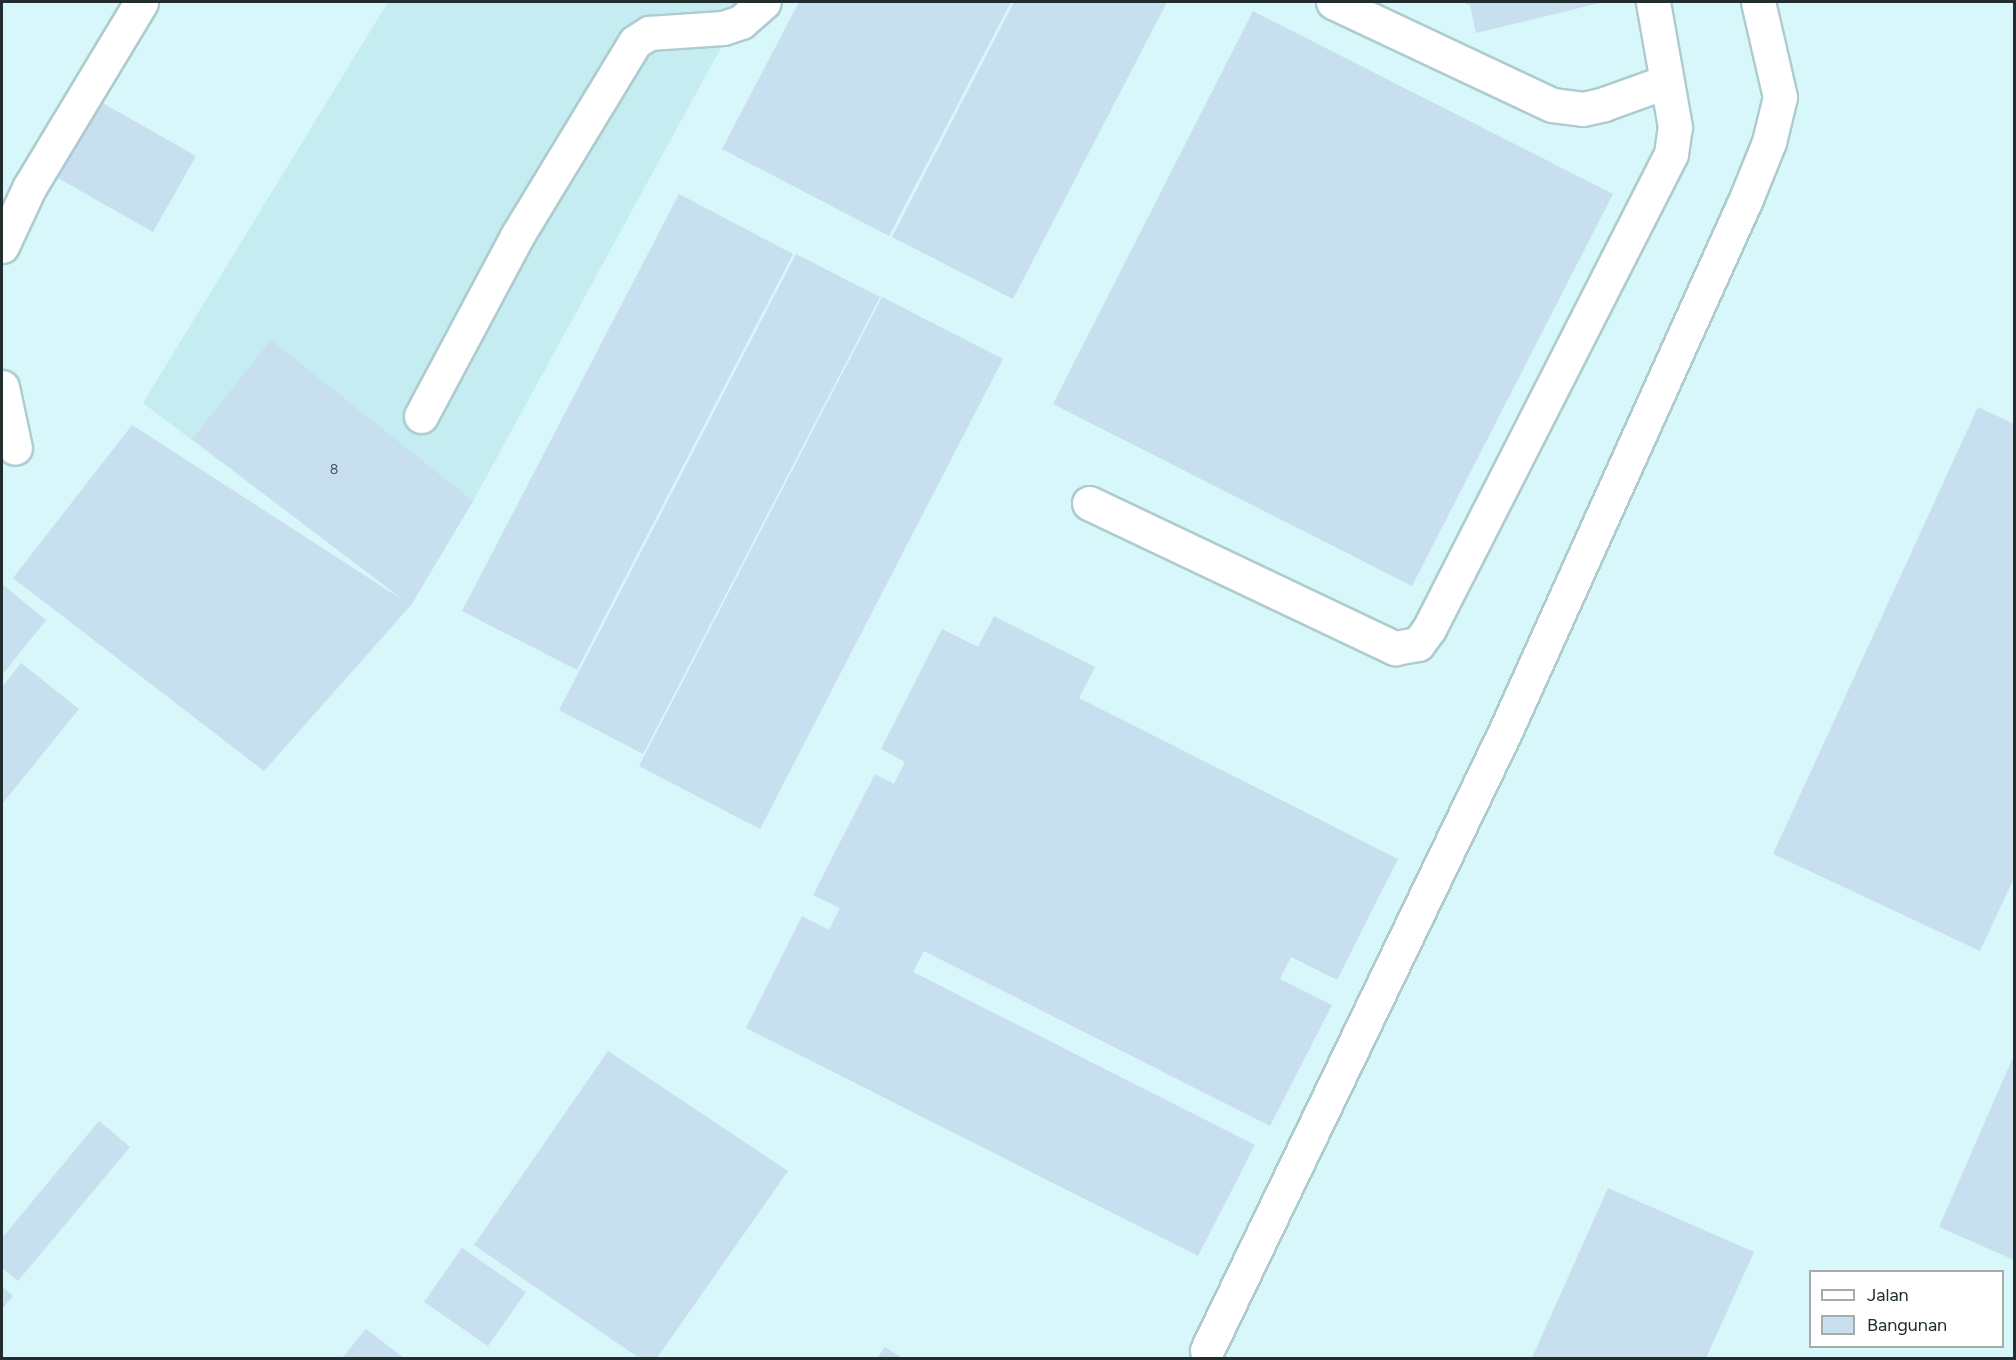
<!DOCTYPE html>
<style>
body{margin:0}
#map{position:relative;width:2016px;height:1360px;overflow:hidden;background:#d8f7fa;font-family:Figtree,sans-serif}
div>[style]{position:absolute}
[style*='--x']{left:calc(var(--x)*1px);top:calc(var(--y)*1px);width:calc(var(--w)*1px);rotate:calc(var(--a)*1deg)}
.built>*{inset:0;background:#c4ecf1}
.building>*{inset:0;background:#c7dfee}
.roads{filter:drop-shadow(2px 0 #aecccf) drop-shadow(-2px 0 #aecccf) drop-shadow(0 2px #aecccf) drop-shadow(0 -2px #aecccf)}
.minor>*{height:33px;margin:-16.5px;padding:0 16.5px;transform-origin:16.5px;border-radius:16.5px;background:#fff}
span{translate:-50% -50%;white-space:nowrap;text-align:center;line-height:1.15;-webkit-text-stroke:4.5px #fff;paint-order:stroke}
.number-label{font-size:14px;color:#4a5a5e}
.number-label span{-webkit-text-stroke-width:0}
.frame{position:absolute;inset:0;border:3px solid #212d2e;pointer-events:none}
.legend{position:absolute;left:1809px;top:1270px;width:195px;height:78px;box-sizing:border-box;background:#fff;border:2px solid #a6abab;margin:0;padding:8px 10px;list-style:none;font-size:18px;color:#212d2e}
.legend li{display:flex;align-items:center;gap:12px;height:30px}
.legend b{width:30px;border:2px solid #a6abab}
</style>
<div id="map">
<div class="built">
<i style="clip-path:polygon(388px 2px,746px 2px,473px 501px,411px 605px,143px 403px)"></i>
</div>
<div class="building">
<i style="clip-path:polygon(799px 2px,1011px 2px,889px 236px,722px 149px)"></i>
<i style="clip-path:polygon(1014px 2px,1167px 2px,1013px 299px,892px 237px)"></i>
<i style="clip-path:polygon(1462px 2px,1604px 2px,1476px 33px,1470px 5px)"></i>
<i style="clip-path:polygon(1253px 11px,1613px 194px,1412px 586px,1053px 404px)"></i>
<i style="clip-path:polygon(99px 101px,196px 156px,153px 232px,56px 177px)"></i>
<i style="clip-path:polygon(679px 194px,793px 254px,577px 670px,462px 611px)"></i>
<i style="clip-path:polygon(796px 254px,880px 297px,643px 754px,559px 710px)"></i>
<i style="clip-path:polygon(882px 297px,1003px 359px,760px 829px,639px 766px)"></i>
<i style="clip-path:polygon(271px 340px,473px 501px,411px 605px,264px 771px,13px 578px,132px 425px,406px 602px,192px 439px)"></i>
<i style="clip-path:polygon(1978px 407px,2014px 424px,2014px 878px,1980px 951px,1773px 854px)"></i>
<i style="clip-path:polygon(2px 584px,46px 620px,2px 675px)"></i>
<i style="clip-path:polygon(994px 616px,1095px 667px,1079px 698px,1398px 859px,1337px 980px,1291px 957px,1280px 979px,1332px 1005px,1270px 1126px,924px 951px,913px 972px,1255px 1145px,1198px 1256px,746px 1028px,802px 916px,829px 930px,840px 908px,813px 895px,875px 774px,894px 784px,905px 762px,881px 749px,942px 629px,978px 647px)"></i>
<i style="clip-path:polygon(21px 663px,79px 709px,2px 804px,2px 687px)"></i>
<i style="clip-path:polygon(608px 1051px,788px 1171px,657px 1358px,639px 1358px,474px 1245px)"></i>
<i style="clip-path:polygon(2014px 1055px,2014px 1260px,1939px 1227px)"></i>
<i style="clip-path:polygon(99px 1121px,130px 1147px,18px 1281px,2px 1268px,2px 1238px)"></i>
<i style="clip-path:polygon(1608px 1188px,1754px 1252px,1706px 1358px,1532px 1358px)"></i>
<i style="clip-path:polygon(462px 1248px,526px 1292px,488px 1346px,424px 1302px)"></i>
<i style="clip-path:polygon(2px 1287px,13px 1296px,2px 1309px)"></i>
<i style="clip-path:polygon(366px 1329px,404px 1358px,342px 1358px)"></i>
<i style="clip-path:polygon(885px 1347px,902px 1358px,877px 1358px)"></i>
</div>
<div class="roads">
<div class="minor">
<i style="--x:1333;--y:2;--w:242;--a:25.2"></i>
<i style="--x:1552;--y:105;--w:31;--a:7"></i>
<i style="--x:1583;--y:109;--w:22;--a:-13"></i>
<i style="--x:1604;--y:104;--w:65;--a:-19.8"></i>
<i style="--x:2;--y:246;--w:64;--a:-65"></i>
<i style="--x:29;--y:188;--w:217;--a:-58.9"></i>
<i style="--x:2;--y:387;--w:62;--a:78"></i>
<i style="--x:421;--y:416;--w:204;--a:-61.9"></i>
<i style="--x:517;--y:236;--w:227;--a:-58.7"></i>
<i style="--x:635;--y:42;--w:17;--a:-33"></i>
<i style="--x:649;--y:33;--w:74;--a:-3.9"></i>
<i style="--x:723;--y:28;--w:19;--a:-18"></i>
<i style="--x:741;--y:22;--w:30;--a:-41"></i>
<i style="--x:1089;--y:503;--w:339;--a:25.4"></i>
<i style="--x:1395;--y:648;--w:23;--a:-10"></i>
<i style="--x:1418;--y:644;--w:19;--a:-54"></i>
<i style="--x:1429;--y:629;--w:533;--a:-63"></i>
<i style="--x:1671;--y:154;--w:27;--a:-82"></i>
<i style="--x:1675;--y:127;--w:127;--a:-100"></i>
<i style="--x:1207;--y:1350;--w:686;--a:-64.26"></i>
<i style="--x:1505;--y:732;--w:585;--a:-65.67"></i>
<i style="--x:1746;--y:199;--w:61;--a:-68"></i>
<i style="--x:1769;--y:142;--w:46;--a:-76.3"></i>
<i style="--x:1780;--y:97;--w:98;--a:-103"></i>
</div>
</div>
<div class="number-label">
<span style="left:334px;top:470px">8</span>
</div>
<div class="frame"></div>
<ul class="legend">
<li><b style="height:8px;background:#fff"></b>Jalan</li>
<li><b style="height:16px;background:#c7dfee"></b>Bangunan</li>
</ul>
</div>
